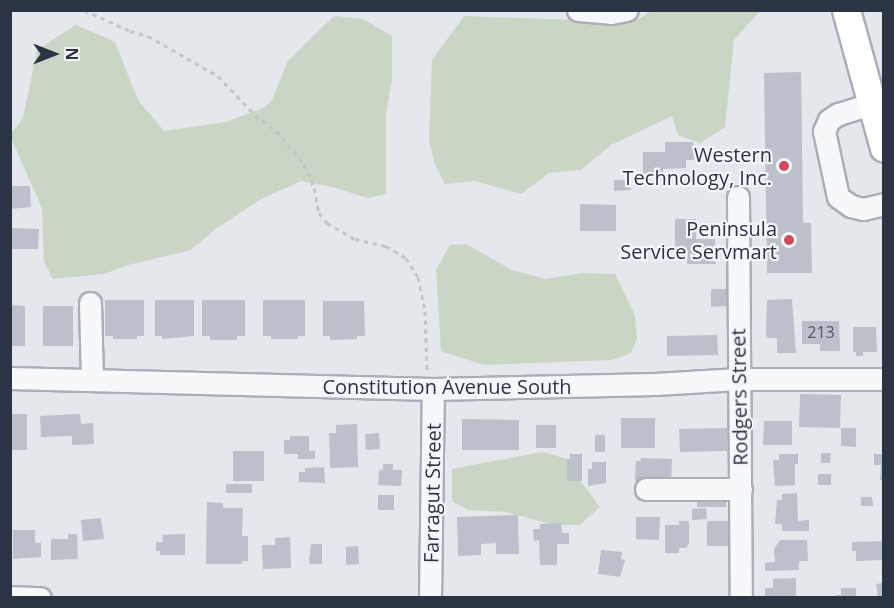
<!DOCTYPE html>
<style>
body{margin:0}
#map{position:relative;width:894px;height:608px;overflow:hidden;background:#e4e7ec;font-family:"Open Sans",sans-serif}
div>[style]{position:absolute}
[style*='--x']{left:calc(var(--x)*1px);top:calc(var(--y)*1px);width:calc(var(--w)*1px);rotate:calc(var(--a)*1deg)}
.green>*{inset:0;background:#c9d6c5}
.building>*{inset:0;background:#bbc0ca}
.path>*{height:3px;margin-top:-1.5px;transform-origin:0;background:repeating-linear-gradient(90deg,#c2c5cb 0 4.5px,transparent 0 9px)}
.roads{filter:drop-shadow(2px 0 #a9aeb7) drop-shadow(-2px 0 #a9aeb7) drop-shadow(0 2px #a9aeb7) drop-shadow(0 -2px #a9aeb7)}
.minor>*{height:21px;margin:-10.5px;padding:0 10.5px;transform-origin:10.5px;border-radius:10.5px;background:#f7f8fa}
.major>*{height:27px;margin:-13.5px;padding:0 13.5px;transform-origin:13.5px;border-radius:13.5px;background:#fff}
.dots>*{width:16px;height:16px;translate:-50% -50%;box-sizing:border-box;border:3px solid #f4f6f9;border-radius:50%}
span{translate:-50% -50%;white-space:nowrap;text-align:center;line-height:1.15;-webkit-text-stroke:4.5px #f4f6f9;paint-order:stroke}
.number-label{font-size:16px;color:#4f5766}
.number-label span{-webkit-text-stroke-width:0}
.poi-label{font-size:20px;color:#2b3445}
.right{translate:-100% -50%;text-align:right}
.street-label{font-size:20px;color:#2b3445}
.frame{position:absolute;inset:0;border:12px solid #2b3445;pointer-events:none}
.north{position:absolute;left:24px;top:24px;width:60px;height:60px;-webkit-text-stroke:4px #f4f6f9;paint-order:stroke;rotate:90deg;font-size:16px;font-weight:700;line-height:24px;text-align:center;color:#2b3445}
.north::after{content:'';display:block;margin:auto;width:21px;height:27px;background:#2b3445;clip-path:polygon(50% 0,100% 100%,50% 72%,0 100%)}
</style>
<div id="map">
<div class="green">
<i style="clip-path:polygon(652px 11px,760px 11px,734px 40px,725px 127px,700px 143px,678px 135px,672px 116px,611px 145px,581px 170px,549px 173px,521px 194px,475px 181px,445px 184px,435px 165px,429px 140px,432px 60px,464px 16px,633px 22px)"></i>
<i style="clip-path:polygon(334px 16px,363px 19px,392px 36px,392px 79px,386px 115px,386px 194px,368px 198px,332px 187px,301px 181px,261px 199px,217px 228px,191px 250px,128px 265px,104px 274px,53px 279px,44px 262px,42px 208px,11px 138px,11px 133px,23px 118px,37px 50px,76px 25px,115px 42px,138px 100px,164px 131px,226px 122px,261px 109px,272px 101px,287px 62px)"></i>
<i style="clip-path:polygon(466px 244px,512px 270px,545px 279px,583px 273px,615px 274px,635px 315px,637px 339px,631px 353px,612px 360px,484px 365px,441px 351px,436px 270px,450px 245px)"></i>
<i style="clip-path:polygon(542px 452px,575px 461px,581px 482px,600px 507px,580px 525px,554px 525px,506px 512px,468px 510px,452px 501px,452px 469px)"></i>
</div>
<div class="building">
<i style="clip-path:polygon(801px 72px,803px 223px,811px 223px,812px 273px,767px 273px,764px 73px)"></i>
<i style="clip-path:polygon(665px 142px,693px 142px,694px 160px,686px 160px,686px 168px,663px 169px,663px 173px,643px 174px,643px 152px,665px 152px)"></i>
<i style="clip-path:polygon(614px 180px,631px 180px,631px 190px,614px 191px)"></i>
<i style="clip-path:polygon(10px 186px,30px 186px,31px 207px,10px 209px)"></i>
<i style="clip-path:polygon(580px 204px,616px 205px,616px 231px,580px 231px)"></i>
<i style="clip-path:polygon(675px 219px,696px 219px,696px 239px,715px 239px,716px 264px,687px 264px,687px 252px,675px 252px)"></i>
<i style="clip-path:polygon(10px 228px,39px 229px,38px 249px,10px 249px)"></i>
<i style="clip-path:polygon(711px 289px,728px 289px,728px 306px,711px 307px)"></i>
<i style="clip-path:polygon(792px 299px,796px 353px,777px 353px,777px 338px,768px 338px,766px 335px,767px 300px)"></i>
<i style="clip-path:polygon(105px 300px,144px 300px,144px 336px,137px 336px,137px 339px,113px 339px,113px 336px,105px 336px)"></i>
<i style="clip-path:polygon(155px 300px,194px 300px,194px 336px,162px 339px,162px 336px,155px 336px)"></i>
<i style="clip-path:polygon(202px 300px,245px 300px,245px 336px,237px 336px,237px 340px,210px 340px,210px 336px,202px 336px)"></i>
<i style="clip-path:polygon(263px 300px,305px 300px,305px 336px,298px 336px,298px 339px,271px 339px,271px 336px,263px 336px)"></i>
<i style="clip-path:polygon(323px 301px,364px 301px,365px 336px,357px 336px,357px 339px,330px 340px,330px 336px,323px 336px)"></i>
<i style="clip-path:polygon(10px 305px,25px 306px,25px 346px,10px 346px)"></i>
<i style="clip-path:polygon(43px 306px,73px 306px,73px 346px,43px 346px)"></i>
<i style="clip-path:polygon(802px 321px,839px 321px,840px 351px,820px 351px,820px 344px,802px 344px)"></i>
<i style="clip-path:polygon(853px 327px,876px 327px,877px 352px,863px 352px,863px 356px,856px 356px,856px 352px,853px 352px)"></i>
<i style="clip-path:polygon(717px 335px,718px 355px,667px 356px,667px 336px)"></i>
<i style="clip-path:polygon(800px 394px,841px 395px,840px 428px,799px 427px)"></i>
<i style="clip-path:polygon(10px 414px,27px 414px,27px 450px,10px 450px)"></i>
<i style="clip-path:polygon(80px 414px,81px 424px,93px 423px,94px 444px,72px 445px,72px 436px,41px 437px,40px 416px)"></i>
<i style="clip-path:polygon(621px 418px,655px 418px,655px 448px,621px 448px)"></i>
<i style="clip-path:polygon(462px 419px,519px 420px,519px 450px,462px 450px)"></i>
<i style="clip-path:polygon(764px 421px,792px 421px,792px 445px,763px 445px)"></i>
<i style="clip-path:polygon(357px 424px,358px 467px,330px 468px,329px 433px,336px 433px,336px 425px)"></i>
<i style="clip-path:polygon(536px 425px,556px 425px,556px 448px,536px 448px)"></i>
<i style="clip-path:polygon(727px 428px,727px 451px,680px 452px,679px 429px)"></i>
<i style="clip-path:polygon(841px 428px,856px 428px,856px 447px,841px 446px)"></i>
<i style="clip-path:polygon(379px 433px,380px 449px,366px 450px,365px 434px)"></i>
<i style="clip-path:polygon(595px 435px,605px 435px,605px 452px,595px 452px)"></i>
<i style="clip-path:polygon(290px 436px,309px 436px,309px 451px,315px 451px,315px 459px,298px 459px,298px 454px,284px 454px,284px 440px,290px 440px)"></i>
<i style="clip-path:polygon(233px 451px,264px 451px,264px 481px,233px 481px)"></i>
<i style="clip-path:polygon(821px 453px,831px 453px,830px 463px,821px 463px)"></i>
<i style="clip-path:polygon(570px 454px,582px 454px,582px 481px,567px 481px,567px 459px,570px 459px)"></i>
<i style="clip-path:polygon(779px 454px,798px 454px,798px 464px,795px 464px,795px 485px,775px 486px,773px 460px,779px 460px)"></i>
<i style="clip-path:polygon(874px 454px,884px 454px,884px 480px,880px 480px,881px 465px,874px 465px)"></i>
<i style="clip-path:polygon(641px 458px,672px 459px,671px 485px,635px 481px,636px 461px,641px 461px)"></i>
<i style="clip-path:polygon(592px 462px,606px 462px,606px 483px,588px 486px,588px 469px,592px 469px)"></i>
<i style="clip-path:polygon(383px 464px,393px 464px,393px 470px,402px 470px,401px 486px,378px 485px,379px 470px,383px 470px)"></i>
<i style="clip-path:polygon(324px 467px,325px 483px,299px 482px,299px 472px,305px 472px,305px 468px)"></i>
<i style="clip-path:polygon(818px 474px,831px 474px,831px 485px,818px 485px)"></i>
<i style="clip-path:polygon(226px 484px,252px 484px,252px 493px,226px 493px)"></i>
<i style="clip-path:polygon(797px 493px,798px 521px,809px 520px,809px 531px,782px 531px,782px 524px,775px 524px,777px 500px,782px 500px,782px 494px)"></i>
<i style="clip-path:polygon(378px 495px,394px 495px,394px 510px,378px 510px)"></i>
<i style="clip-path:polygon(697px 497px,726px 497px,726px 507px,697px 507px)"></i>
<i style="clip-path:polygon(861px 497px,872px 497px,873px 506px,861px 506px)"></i>
<i style="clip-path:polygon(207px 502px,223px 503px,223px 508px,243px 508px,242px 536px,248px 536px,248px 561px,242px 561px,242px 564px,206px 564px)"></i>
<i style="clip-path:polygon(706px 508px,707px 519px,692px 520px,692px 509px)"></i>
<i style="clip-path:polygon(518px 515px,519px 554px,496px 554px,496px 543px,481px 544px,481px 555px,458px 556px,457px 517px)"></i>
<i style="clip-path:polygon(636px 517px,660px 517px,659px 540px,636px 539px)"></i>
<i style="clip-path:polygon(101px 518px,104px 539px,83px 541px,81px 520px)"></i>
<i style="clip-path:polygon(679px 521px,689px 521px,689px 544px,686px 548px,679px 548px,679px 553px,665px 553px,665px 525px,679px 525px)"></i>
<i style="clip-path:polygon(707px 521px,728px 521px,728px 546px,707px 546px)"></i>
<i style="clip-path:polygon(561px 523px,562px 533px,569px 533px,569px 544px,557px 544px,557px 565px,540px 565px,539px 540px,534px 541px,533px 529px,540px 529px,540px 524px)"></i>
<i style="clip-path:polygon(13px 530px,35px 530px,35px 543px,41px 543px,41px 557px,13px 559px)"></i>
<i style="clip-path:polygon(68px 534px,77px 534px,78px 559px,51px 560px,51px 539px,68px 539px)"></i>
<i style="clip-path:polygon(185px 534px,185px 555px,160px 555px,160px 551px,156px 551px,156px 542px,163px 542px,162px 535px)"></i>
<i style="clip-path:polygon(290px 537px,291px 568px,263px 569px,262px 545px,275px 545px,275px 538px)"></i>
<i style="clip-path:polygon(780px 540px,807px 540px,808px 561px,799px 561px,799px 570px,765px 571px,765px 563px,775px 562px,774px 549px)"></i>
<i style="clip-path:polygon(884px 541px,884px 560px,856px 561px,856px 551px,852px 551px,852px 542px)"></i>
<i style="clip-path:polygon(311px 544px,322px 544px,322px 564px,309px 564px)"></i>
<i style="clip-path:polygon(358px 546px,359px 564px,346px 565px,346px 547px)"></i>
<i style="clip-path:polygon(601px 550px,622px 552px,621px 559px,625px 560px,620px 577px,598px 574px)"></i>
<i style="clip-path:polygon(796px 578px,796px 598px,765px 598px,765px 588px,773px 588px,773px 579px)"></i>
<i style="clip-path:polygon(884px 583px,884px 598px,878px 598px,876px 584px)"></i>
<i style="clip-path:polygon(841px 588px,856px 588px,856px 598px,836px 598px,836px 595px,841px 595px)"></i>
</div>
<div class="path">
<i style="--x:84;--y:10;--w:51;--a:24.5"></i>
<i style="--x:130;--y:31;--w:19;--a:16"></i>
<i style="--x:148;--y:36;--w:81;--a:29.7"></i>
<i style="--x:218;--y:76;--w:54;--a:46.5"></i>
<i style="--x:255;--y:115;--w:26;--a:37"></i>
<i style="--x:276;--y:131;--w:43;--a:49.7"></i>
<i style="--x:304;--y:164;--w:26;--a:67"></i>
<i style="--x:314;--y:188;--w:25;--a:79"></i>
<i style="--x:319;--y:213;--w:13;--a:51"></i>
<i style="--x:327;--y:223;--w:32;--a:30"></i>
<i style="--x:355;--y:239;--w:32;--a:13"></i>
<i style="--x:386;--y:246;--w:23;--a:31"></i>
<i style="--x:406;--y:258;--w:22;--a:58"></i>
<i style="--x:418;--y:277;--w:35;--a:78"></i>
<i style="--x:425;--y:311;--w:60;--a:88.1"></i>
</div>
<div class="roads">
<div class="minor">
<i style="--x:578;--y:10;--w:33;--a:5"></i>
<i style="--x:611;--y:13;--w:16;--a:-11"></i>
<i style="--x:871;--y:104;--w:34;--a:163"></i>
<i style="--x:838;--y:114;--w:11;--a:146"></i>
<i style="--x:829;--y:120;--w:12;--a:114"></i>
<i style="--x:824;--y:131;--w:67;--a:78"></i>
<i style="--x:838;--y:197;--w:16;--a:35"></i>
<i style="--x:851;--y:206;--w:12;--a:14"></i>
<i style="--x:863;--y:209;--w:22;--a:-13"></i>
<i style="--x:738;--y:197;--w:401;--a:89.6"></i>
<i style="--x:90;--y:303;--w:77;--a:88.5"></i>
<i style="--x:10;--y:378;--w:423;--a:1.5"></i>
<i style="--x:433;--y:389;--w:222;--a:-1.3"></i>
<i style="--x:655;--y:384;--w:83;--a:-3.4"></i>
<i style="--x:738;--y:379;--w:146;--a:0"></i>
<i style="--x:646;--y:489;--w:95;--a:0"></i>
<i style="--x:10;--y:597;--w:30;--a:2"></i>
<i style="--x:430;--y:598;--w:209;--a:-89.2"></i>
</div>
<div class="major">
<i style="--x:846;--y:10;--w:143;--a:74.6"></i>
</div>
</div>
<div class="dots">
<i style="left:784px;top:166px;background:#d1495b"></i>
<i style="left:789px;top:240px;background:#d1495b"></i>
</div>
<div class="number-label">
<span style="left:821px;top:332px">213</span>
</div>
<div class="poi-label">
<span class="right" style="left:772px;top:166px">Western<br>Technology, Inc.</span>
<span class="right" style="left:777px;top:240px">Peninsula<br>Service Servmart</span>
</div>
<div class="street-label">
<span style="left:447px;top:386px">Constitution Avenue South</span>
<span style="left:739px;top:397px;rotate:-91deg">Rodgers Street</span>
<span style="left:432px;top:493px;rotate:-89deg">Farragut Street</span>
</div>
<div class="frame"></div>
<div class="north">N</div>
</div>
